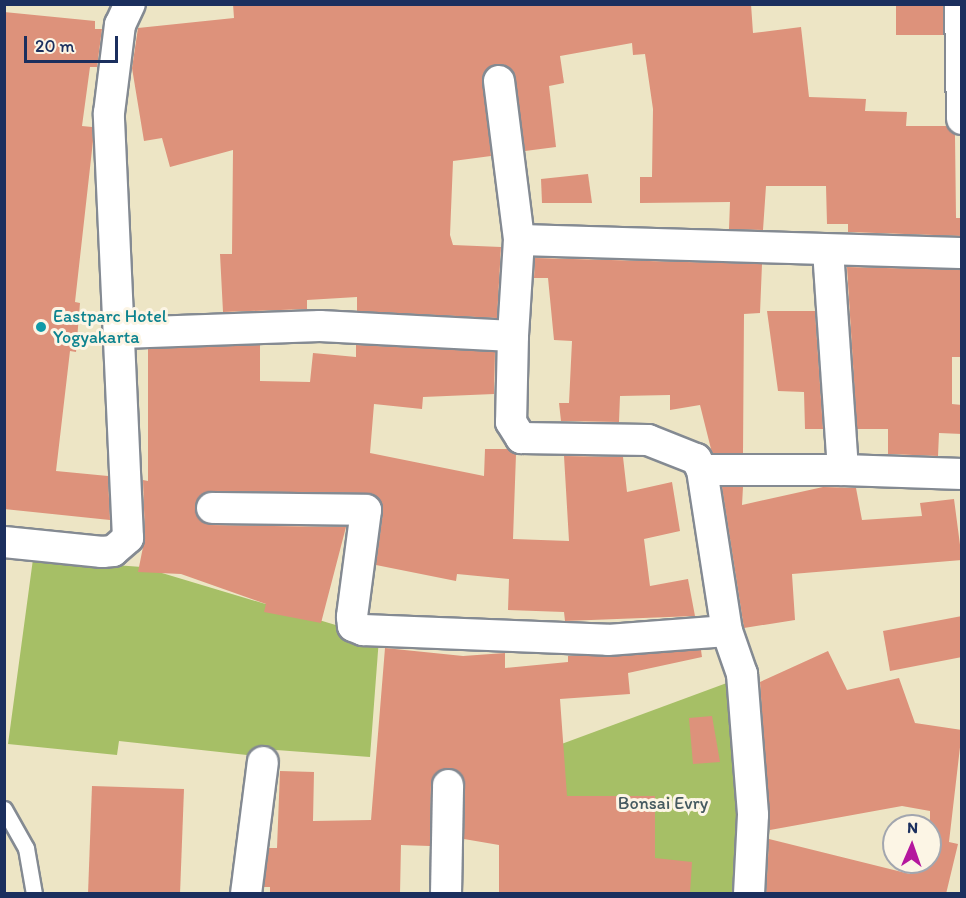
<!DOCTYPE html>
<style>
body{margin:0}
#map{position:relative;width:966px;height:898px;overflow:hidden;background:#ede5c5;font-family:Itim,sans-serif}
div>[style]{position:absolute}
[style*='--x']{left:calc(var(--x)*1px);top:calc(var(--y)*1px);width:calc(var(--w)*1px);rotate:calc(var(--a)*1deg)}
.green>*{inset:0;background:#a6bf66}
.building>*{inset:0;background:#dd927b}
.roads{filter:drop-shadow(2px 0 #848a92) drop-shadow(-2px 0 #848a92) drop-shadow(0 2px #848a92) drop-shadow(0 -2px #848a92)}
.lane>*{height:15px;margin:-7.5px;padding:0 7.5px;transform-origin:7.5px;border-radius:7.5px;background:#fff}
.street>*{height:30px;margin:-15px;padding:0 15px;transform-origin:15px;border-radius:15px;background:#fff}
.dots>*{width:16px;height:16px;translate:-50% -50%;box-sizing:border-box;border:3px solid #fcf5e5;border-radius:50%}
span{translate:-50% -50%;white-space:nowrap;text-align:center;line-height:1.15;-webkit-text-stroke:6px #fcf5e5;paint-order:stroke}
.culture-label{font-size:18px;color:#0d838f}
.left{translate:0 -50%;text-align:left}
.park-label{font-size:18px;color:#455a60}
.frame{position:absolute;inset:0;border:6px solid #1b2f5e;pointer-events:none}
.north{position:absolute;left:882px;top:814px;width:60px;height:60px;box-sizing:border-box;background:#fcf5e5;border:2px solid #a2a6af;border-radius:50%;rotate:2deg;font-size:16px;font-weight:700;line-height:24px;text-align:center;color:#1b2f5e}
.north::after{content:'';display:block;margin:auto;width:21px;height:27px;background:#b5179e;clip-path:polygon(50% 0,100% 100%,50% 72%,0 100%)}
.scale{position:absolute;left:24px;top:36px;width:94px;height:27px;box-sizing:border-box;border:3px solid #1b2f5e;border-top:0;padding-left:8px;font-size:18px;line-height:21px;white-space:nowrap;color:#1b2f5e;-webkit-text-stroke:4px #fcf5e5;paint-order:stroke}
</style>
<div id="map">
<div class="green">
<i style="clip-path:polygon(33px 559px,142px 567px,379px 638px,370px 757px,263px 749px,247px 755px,119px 741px,117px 755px,8px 744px)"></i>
<i style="clip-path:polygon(743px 677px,750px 893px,546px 894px,548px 749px)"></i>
</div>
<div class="building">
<i style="clip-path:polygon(233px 4px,751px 4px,753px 33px,801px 27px,809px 97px,866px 99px,865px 111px,907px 112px,906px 126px,946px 126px,955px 135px,956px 218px,962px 218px,962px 236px,848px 232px,848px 224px,827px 224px,826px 186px,766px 186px,763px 230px,729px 229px,730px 202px,640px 203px,640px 177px,652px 177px,653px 109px,645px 54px,633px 55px,632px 43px,560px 56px,564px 83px,549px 86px,556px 147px,525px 151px,513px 71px,497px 64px,483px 74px,491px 156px,453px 161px,450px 235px,453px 245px,501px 247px,497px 318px,357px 311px,357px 297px,307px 300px,307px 309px,223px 312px,220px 254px,232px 254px,233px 150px,170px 167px,162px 138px,144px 141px,132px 68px,138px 28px,234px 18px)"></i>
<i style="clip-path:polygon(896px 4px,943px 4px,943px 35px,896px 35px)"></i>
<i style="clip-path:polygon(4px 12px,95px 21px,95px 29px,102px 29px,97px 67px,90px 67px,82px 126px,92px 127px,93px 141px,75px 302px,80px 303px,76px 352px,70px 351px,56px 471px,108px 476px,110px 520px,4px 509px)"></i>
<i style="clip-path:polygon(588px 174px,592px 203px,542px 203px,541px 179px)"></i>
<i style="clip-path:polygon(535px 258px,762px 264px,760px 313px,744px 314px,743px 453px,712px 453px,700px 405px,670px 410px,670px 395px,620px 396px,619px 422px,561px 421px,559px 403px,569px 403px,572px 341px,554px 340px,548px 278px,534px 278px)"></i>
<i style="clip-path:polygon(847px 267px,962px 270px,962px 357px,952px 357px,952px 404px,962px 405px,962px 434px,939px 433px,938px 456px,888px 454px,888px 429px,857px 429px)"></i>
<i style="clip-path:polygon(767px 311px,815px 311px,823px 429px,805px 429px,804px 392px,778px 391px)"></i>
<i style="clip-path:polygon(260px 345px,260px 381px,310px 382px,313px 353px,356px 357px,356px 345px,495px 352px,494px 394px,423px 397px,422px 409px,374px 404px,370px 453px,484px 476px,485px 449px,509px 449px,516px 454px,513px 539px,569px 541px,564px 456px,623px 457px,627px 492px,672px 482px,680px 531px,644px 539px,650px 586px,688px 579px,695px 616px,565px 621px,564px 612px,508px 610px,509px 579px,457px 574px,456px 581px,376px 565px,383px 512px,376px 496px,366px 493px,212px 491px,197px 500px,197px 517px,211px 525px,346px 527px,321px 623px,264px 612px,266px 604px,181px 574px,138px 572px,145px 537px,143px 480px,148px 481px,148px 349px)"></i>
<i style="clip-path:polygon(722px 487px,743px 487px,742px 505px,823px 487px,856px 488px,862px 520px,922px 516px,920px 503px,954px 499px,962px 560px,792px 574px,795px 620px,744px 628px)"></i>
<i style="clip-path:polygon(962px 616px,962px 657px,890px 671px,883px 631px)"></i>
<i style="clip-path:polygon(385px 648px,463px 656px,505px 653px,505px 668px,568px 662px,568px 656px,701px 650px,702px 657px,628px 673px,630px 694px,560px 699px,567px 796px,655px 796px,655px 858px,692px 862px,690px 893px,499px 894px,499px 845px,464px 839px,465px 785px,457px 771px,448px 768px,431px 784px,430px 846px,401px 845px,400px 894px,270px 894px,270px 887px,264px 887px,269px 848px,277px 848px,280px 771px,314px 772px,313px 821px,371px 820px)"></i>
<i style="clip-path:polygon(828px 651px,847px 690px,899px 678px,915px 723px,962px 730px,949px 842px,958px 844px,946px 894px,766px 894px,769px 839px,910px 874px,912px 862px,930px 862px,930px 811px,902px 806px,770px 830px,760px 682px)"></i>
<i style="clip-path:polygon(712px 716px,720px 762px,693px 764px,689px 718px)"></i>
<i style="clip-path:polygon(92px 786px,184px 789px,180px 894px,88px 894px)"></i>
</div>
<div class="roads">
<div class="lane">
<i style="--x:4;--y:809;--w:45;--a:60.6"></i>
<i style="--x:26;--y:848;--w:47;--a:80.1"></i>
</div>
<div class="street">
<i style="--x:960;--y:4;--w:115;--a:89"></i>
<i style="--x:499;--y:81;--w:160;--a:82.8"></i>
<i style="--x:519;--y:240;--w:96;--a:93.6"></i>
<i style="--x:519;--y:240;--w:443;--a:1.7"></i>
<i style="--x:121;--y:333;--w:199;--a:-2"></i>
<i style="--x:320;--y:326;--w:193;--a:3"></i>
<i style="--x:513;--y:336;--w:86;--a:91.3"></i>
<i style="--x:511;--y:422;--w:19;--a:58"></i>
<i style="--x:521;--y:438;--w:127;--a:0.9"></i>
<i style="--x:648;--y:440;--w:52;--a:21.6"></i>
<i style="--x:696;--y:459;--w:13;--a:61"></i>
<i style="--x:702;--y:470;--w:163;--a:81.2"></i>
<i style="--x:727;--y:631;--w:46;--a:70.8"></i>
<i style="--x:742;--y:674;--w:141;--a:85.5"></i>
<i style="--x:753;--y:815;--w:79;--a:92.9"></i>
<i style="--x:702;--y:470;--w:141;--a:0"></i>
<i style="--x:843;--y:470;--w:219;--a:-93.9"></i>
<i style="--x:843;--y:470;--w:119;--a:1.9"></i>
<i style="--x:212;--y:508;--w:154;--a:0.7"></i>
<i style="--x:366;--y:510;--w:108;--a:97.5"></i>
<i style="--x:352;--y:617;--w:9;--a:84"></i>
<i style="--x:353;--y:626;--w:11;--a:22"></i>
<i style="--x:363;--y:630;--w:245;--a:2.3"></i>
<i style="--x:608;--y:640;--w:119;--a:-4.3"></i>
<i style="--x:4;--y:542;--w:99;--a:5.8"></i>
<i style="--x:102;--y:552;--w:11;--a:-5"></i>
<i style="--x:113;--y:551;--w:20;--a:-41"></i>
<i style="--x:128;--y:538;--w:425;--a:-92.6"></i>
<i style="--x:109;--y:113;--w:89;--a:-82.9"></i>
<i style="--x:120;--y:25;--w:23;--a:-65"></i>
<i style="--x:246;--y:894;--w:133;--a:-82.7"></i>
<i style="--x:446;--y:894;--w:109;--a:-88.9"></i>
</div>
</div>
<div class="dots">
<i style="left:41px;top:327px;background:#0f9aa8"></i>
</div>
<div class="culture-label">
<span class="left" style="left:53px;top:327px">Eastparc Hotel<br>Yogyakarta</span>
</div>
<div class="park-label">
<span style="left:663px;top:803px">Bonsai Evry</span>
</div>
<div class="frame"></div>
<div class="north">N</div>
<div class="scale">20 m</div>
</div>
